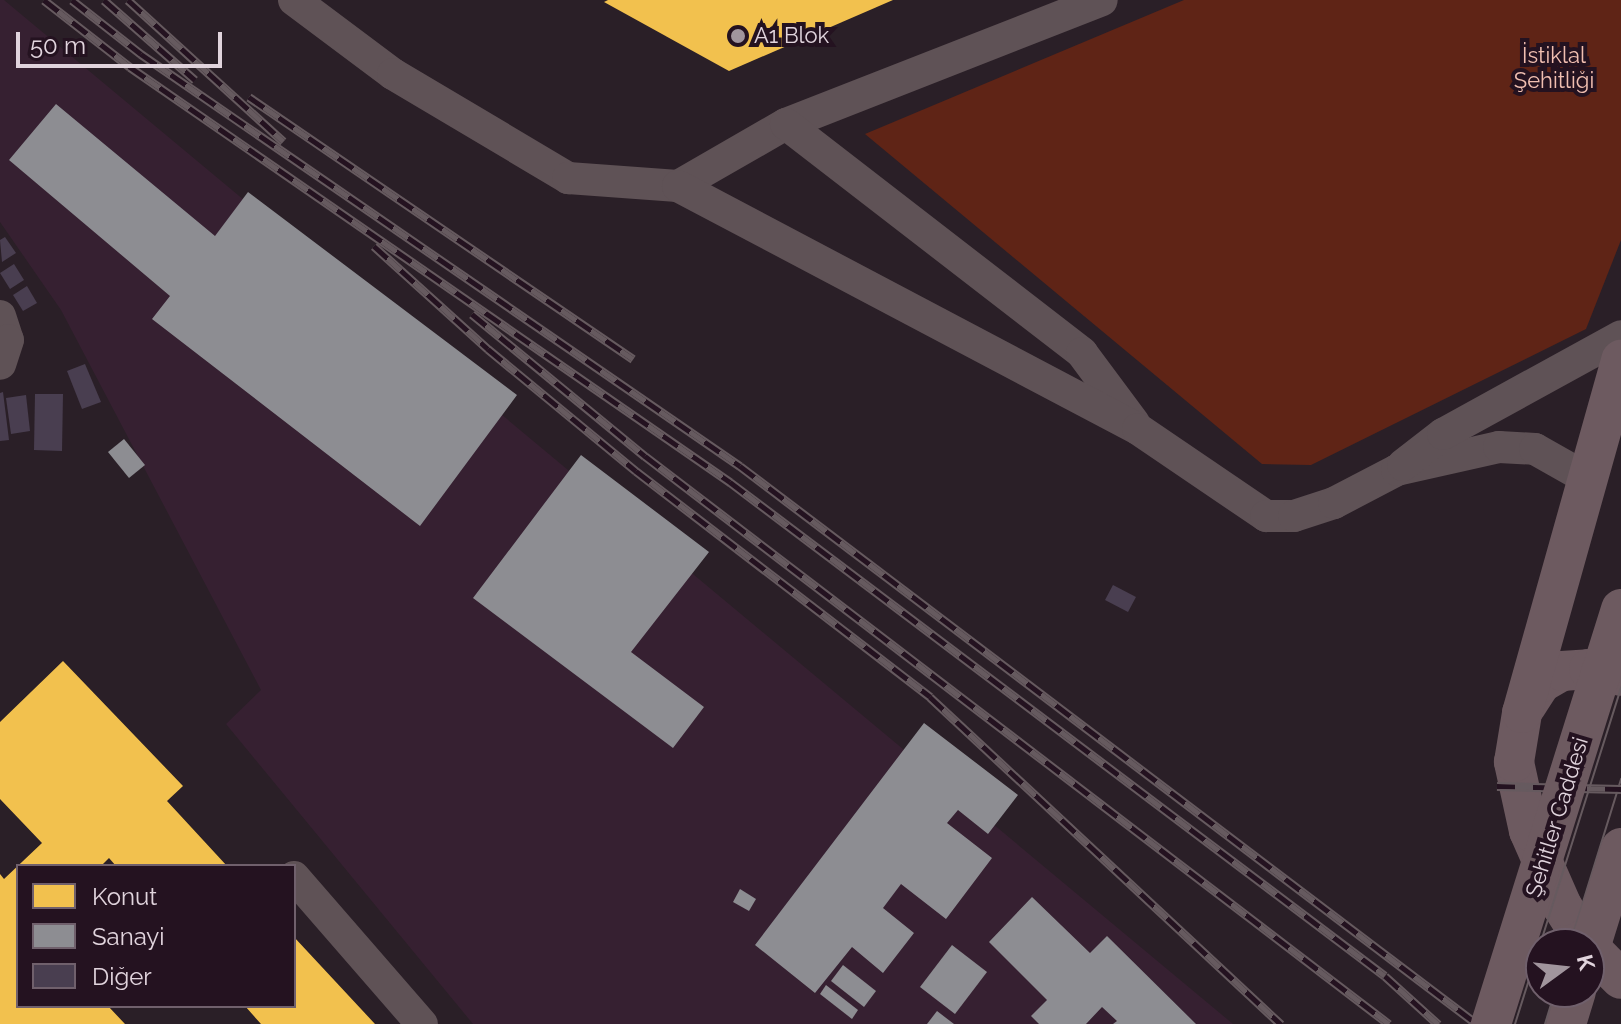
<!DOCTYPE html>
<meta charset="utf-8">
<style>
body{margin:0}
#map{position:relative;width:1621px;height:1024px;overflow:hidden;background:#2a1f27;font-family:Raleway,sans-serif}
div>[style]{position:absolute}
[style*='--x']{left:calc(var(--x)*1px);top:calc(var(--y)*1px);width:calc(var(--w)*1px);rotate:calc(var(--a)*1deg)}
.built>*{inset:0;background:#362031}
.green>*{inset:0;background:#5f2416}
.homes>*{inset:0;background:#f2c14e}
.industry>*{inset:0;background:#8d8d92}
.building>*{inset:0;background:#493e50}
.minor>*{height:32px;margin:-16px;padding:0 16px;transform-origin:16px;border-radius:16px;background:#5f5256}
.major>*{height:40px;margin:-20px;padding:0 20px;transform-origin:20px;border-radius:20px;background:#6d5a60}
.tram>*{height:2px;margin:-1px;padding:0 1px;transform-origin:1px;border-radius:1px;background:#665a5f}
.rail>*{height:9px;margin-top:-4.5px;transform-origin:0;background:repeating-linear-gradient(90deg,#241220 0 18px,#665a5f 0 36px);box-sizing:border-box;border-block:2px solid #665a5f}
.major-bridge>*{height:40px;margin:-20px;padding:0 20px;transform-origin:20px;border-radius:20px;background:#6d5a60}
.dots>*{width:22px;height:22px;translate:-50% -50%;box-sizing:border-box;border:4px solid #241220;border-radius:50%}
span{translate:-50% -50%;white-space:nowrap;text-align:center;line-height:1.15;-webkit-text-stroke:8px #241220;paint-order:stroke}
.poi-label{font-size:22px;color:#e1d4dd}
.left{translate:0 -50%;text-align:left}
.park-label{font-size:22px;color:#f1bfb1}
.street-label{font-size:22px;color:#e1d4dd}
.legend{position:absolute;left:16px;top:864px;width:280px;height:144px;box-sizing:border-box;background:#241220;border:2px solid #70606c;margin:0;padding:10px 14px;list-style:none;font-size:24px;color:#e1d4dd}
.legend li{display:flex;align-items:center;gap:16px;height:40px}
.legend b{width:40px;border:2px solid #70606c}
.north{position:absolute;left:1525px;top:928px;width:80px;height:80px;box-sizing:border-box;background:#241220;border:2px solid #70606c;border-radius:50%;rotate:75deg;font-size:22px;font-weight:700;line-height:32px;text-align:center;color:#e1d4dd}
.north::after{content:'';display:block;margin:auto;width:28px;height:36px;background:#a1959d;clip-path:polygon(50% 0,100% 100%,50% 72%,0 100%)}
.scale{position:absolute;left:16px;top:32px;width:206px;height:36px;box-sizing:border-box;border:4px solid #e1d4dd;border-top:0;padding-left:10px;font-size:24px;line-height:28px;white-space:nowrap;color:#e1d4dd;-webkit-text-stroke:6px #241220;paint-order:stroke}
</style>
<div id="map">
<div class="built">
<i style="clip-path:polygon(0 0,4px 0,1233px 1024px,473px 1024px,226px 724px,261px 690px,61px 310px,0 222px)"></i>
</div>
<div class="green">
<i style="clip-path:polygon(1184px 0,1621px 0,1621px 240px,1586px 329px,1311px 465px,1262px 464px,865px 134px)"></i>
</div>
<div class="homes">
<i style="clip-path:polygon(608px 0,893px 0,729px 71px,604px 2px)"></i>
<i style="clip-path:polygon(63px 661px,183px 786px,167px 801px,227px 866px,116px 866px,109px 858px,101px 866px,18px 866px,18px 1006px,108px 1006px,125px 1024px,0 1024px,0 874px,4px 879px,42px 843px,0 799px,0 722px)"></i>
<i style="clip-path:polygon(294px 937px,375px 1024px,261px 1024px,245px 1006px,294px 1006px)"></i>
</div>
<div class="industry">
<i style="clip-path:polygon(56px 104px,215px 236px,248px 192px,517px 395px,420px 526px,152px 319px,170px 296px,9px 160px)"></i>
<i style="clip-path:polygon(124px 439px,145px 465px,129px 478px,108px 452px)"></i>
<i style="clip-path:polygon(581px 455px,709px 552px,631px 652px,704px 707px,673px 748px,473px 598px)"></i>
<i style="clip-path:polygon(924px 723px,1018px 795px,988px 834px,958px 810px,947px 823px,992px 858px,946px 919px,901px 884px,883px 908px,914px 933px,883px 973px,852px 947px,815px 993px,755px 945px)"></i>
<i style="clip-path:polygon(740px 889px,756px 899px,749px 911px,733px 902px)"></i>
<i style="clip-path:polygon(1032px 897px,1090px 953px,1107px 936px,1196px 1024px,1113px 1024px,1117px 1021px,1102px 1007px,1086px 1024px,1039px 1024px,1031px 1016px,1047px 1000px,989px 942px)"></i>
<i style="clip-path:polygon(952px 945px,987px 972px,955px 1014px,920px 987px)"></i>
<i style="clip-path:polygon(843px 965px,876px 991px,864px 1007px,831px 981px)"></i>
<i style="clip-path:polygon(826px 985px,858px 1010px,852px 1019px,820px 994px)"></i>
<i style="clip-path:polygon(937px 1011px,954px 1024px,927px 1024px)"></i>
</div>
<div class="building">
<i style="clip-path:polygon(5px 237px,16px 253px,2px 262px,0 240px)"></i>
<i style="clip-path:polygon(14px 264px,24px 280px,10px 289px,0 273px)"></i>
<i style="clip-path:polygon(27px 286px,37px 303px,23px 311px,13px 295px)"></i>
<i style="clip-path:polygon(85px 364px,101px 402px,82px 409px,67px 371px)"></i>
<i style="clip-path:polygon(3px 392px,9px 440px,0 441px,0 393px)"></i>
<i style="clip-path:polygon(35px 394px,63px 394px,62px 451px,34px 450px)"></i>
<i style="clip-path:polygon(26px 395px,30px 431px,11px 434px,6px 398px)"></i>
<i style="clip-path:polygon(1113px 585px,1136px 597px,1128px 612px,1105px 600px)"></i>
</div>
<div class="minor">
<i style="--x:294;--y:0;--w:124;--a:36.8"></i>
<i style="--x:393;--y:74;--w:204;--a:30.7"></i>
<i style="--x:568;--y:178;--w:110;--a:4.2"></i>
<i style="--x:678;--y:186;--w:125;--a:-29.9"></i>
<i style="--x:786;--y:124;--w:339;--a:-21.4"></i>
<i style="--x:786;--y:124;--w:374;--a:37.7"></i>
<i style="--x:1082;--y:353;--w:87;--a:53.4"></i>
<i style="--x:678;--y:186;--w:520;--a:27.85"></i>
<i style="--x:1138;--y:429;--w:155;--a:34.2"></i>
<i style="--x:1266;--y:516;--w:28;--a:0"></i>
<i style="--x:1294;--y:516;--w:42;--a:-18"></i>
<i style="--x:1334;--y:503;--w:71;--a:-27.6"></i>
<i style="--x:1397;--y:470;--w:105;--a:-12.7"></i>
<i style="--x:1499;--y:447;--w:36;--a:3"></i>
<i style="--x:1535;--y:449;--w:61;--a:29.5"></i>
<i style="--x:0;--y:316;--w:25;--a:72"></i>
<i style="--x:8;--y:340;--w:25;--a:108"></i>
<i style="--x:1403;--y:465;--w:51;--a:-37.8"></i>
<i style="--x:1443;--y:434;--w:203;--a:-28.8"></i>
<i style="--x:294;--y:877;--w:195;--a:49"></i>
</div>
<div class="major">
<i style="--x:1526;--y:706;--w:27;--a:-57"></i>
<i style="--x:1541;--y:683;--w:24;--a:-30"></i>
<i style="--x:1562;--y:671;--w:27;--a:-4"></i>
<i style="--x:1589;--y:669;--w:33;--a:12"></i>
<i style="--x:1586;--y:944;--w:45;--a:-122.3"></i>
<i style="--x:1562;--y:906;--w:82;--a:-113.7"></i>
<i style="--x:1529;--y:831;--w:71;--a:-102.3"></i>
<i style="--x:1514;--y:762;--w:50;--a:-80.7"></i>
<i style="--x:1522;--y:713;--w:367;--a:-74.3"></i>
<i style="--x:1589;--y:947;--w:45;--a:45"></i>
<i style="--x:1566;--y:1024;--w:34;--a:-73"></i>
</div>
<div class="tram">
<i style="--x:1570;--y:944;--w:173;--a:-72.8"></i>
<i style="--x:1515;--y:1024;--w:353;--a:-72.5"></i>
<i style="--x:1545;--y:1024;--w:34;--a:-73"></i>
</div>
<div class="rail">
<i style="--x:44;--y:0;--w:109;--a:37.9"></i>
<i style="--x:130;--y:67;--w:730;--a:34.67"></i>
<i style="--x:730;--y:482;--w:820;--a:37.02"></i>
<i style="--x:1385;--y:976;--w:72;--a:42.2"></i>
<i style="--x:72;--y:0;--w:88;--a:38"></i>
<i style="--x:141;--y:54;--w:727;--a:34.52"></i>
<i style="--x:740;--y:466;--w:924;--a:37.13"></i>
<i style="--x:104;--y:0;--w:121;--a:41.3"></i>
<i style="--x:128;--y:0;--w:210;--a:42.3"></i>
<i style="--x:249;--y:97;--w:465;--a:34.3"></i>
<i style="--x:374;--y:246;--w:154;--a:42.1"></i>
<i style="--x:488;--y:349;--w:192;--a:39.5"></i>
<i style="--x:636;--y:471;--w:371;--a:37.5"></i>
<i style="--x:930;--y:697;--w:480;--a:43"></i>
<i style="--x:472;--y:314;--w:224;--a:39.4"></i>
<i style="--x:645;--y:456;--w:936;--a:37.36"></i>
<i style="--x:1497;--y:786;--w:124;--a:1.4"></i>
</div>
<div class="major-bridge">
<i style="--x:1589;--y:951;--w:108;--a:-72.7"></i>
<i style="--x:1491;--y:1024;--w:435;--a:-72.6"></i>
</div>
<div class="dots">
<i style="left:738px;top:36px;background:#a1959d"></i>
</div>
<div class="poi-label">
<span class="left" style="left:754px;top:36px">A1 Blok</span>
</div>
<div class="park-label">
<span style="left:1554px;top:68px">İstiklal<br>Şehitliği</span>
</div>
<div class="street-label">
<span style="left:1557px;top:817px;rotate:-73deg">Şehitler Caddesi</span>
</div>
<ul class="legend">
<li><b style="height:22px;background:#f2c14e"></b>Konut</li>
<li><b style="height:22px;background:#8d8d92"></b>Sanayi</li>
<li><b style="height:22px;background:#493e50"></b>Diğer</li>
</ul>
<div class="north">K</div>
<div class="scale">50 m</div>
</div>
